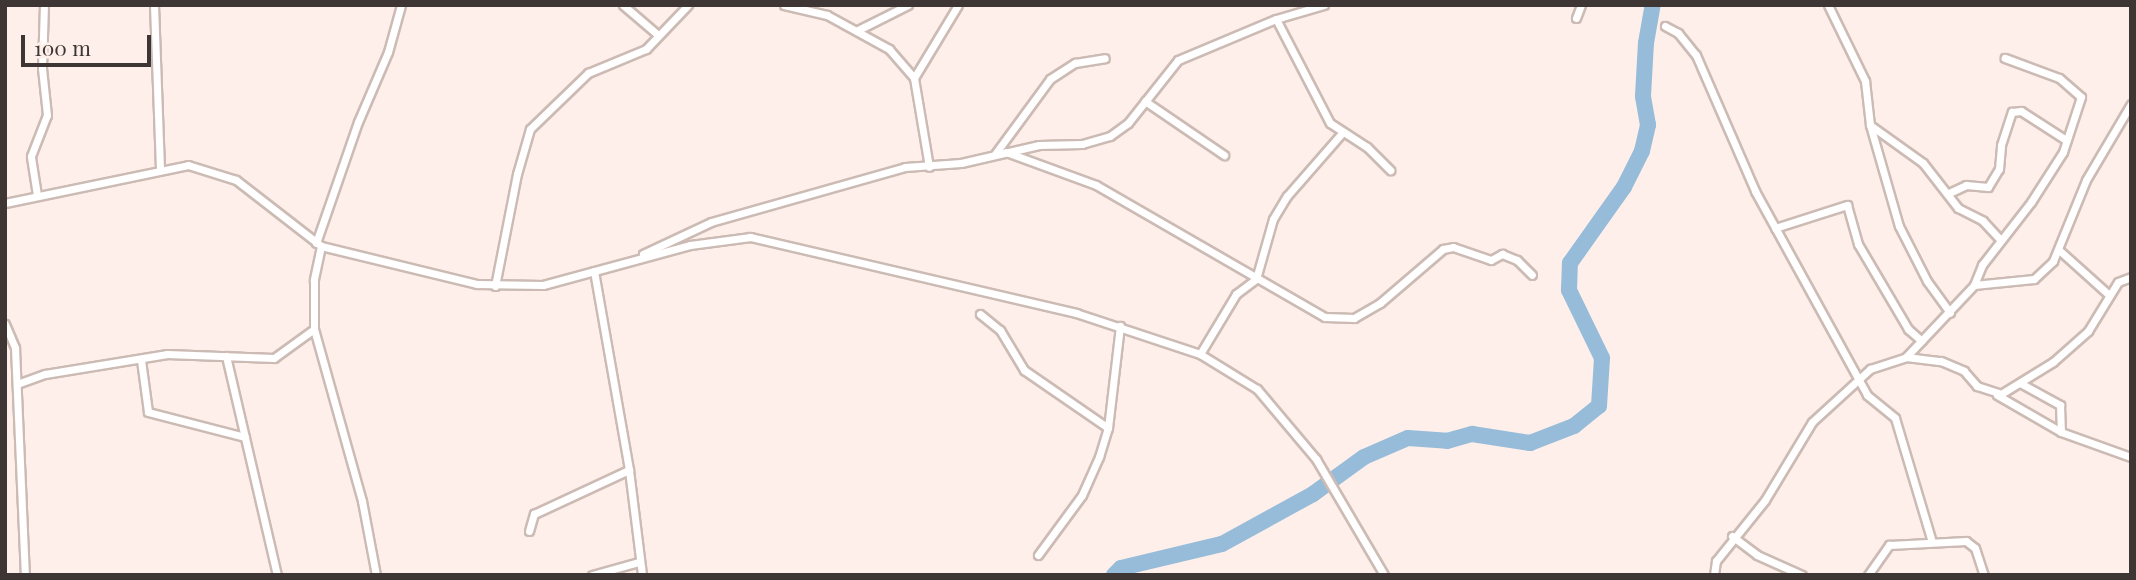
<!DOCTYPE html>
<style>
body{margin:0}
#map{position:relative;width:2136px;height:580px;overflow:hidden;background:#feefea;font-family:"Playfair Display",serif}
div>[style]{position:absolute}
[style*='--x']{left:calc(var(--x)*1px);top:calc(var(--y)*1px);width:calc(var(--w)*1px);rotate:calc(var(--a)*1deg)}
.river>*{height:16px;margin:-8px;padding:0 8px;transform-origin:8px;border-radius:8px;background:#96bcd9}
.roads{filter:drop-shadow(2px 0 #ccbbb4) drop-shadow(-2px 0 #ccbbb4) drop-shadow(0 2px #ccbbb4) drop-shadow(0 -2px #ccbbb4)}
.street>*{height:7px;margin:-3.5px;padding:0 3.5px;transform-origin:3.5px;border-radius:3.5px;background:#fff}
span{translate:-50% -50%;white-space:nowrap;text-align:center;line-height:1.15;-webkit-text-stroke:7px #feefea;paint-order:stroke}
.frame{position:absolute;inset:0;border:7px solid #3d3634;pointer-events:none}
.scale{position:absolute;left:21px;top:35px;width:130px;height:32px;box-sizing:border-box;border:4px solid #3d3634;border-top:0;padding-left:9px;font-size:21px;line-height:24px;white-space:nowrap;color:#3d3634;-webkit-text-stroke:5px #feefea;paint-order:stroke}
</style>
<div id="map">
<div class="river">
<i style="--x:1114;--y:575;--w:10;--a:-45"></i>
<i style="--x:1121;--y:568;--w:104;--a:-13.4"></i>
<i style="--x:1222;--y:544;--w:104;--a:-28.8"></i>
<i style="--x:1313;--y:494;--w:63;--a:-36"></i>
<i style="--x:1364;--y:457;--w:48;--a:-23.4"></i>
<i style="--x:1408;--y:438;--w:39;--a:4"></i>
<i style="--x:1447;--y:441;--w:26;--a:-16"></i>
<i style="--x:1472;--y:434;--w:59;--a:8.8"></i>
<i style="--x:1530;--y:443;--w:47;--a:-21.1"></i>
<i style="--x:1574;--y:426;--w:32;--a:-39"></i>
<i style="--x:1599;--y:406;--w:48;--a:-86.4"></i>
<i style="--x:1602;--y:358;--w:76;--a:-115.9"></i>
<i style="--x:1569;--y:290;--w:27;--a:-88"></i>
<i style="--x:1570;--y:263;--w:93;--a:-54.6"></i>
<i style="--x:1624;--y:187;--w:40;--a:-63.4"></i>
<i style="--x:1642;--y:151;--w:27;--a:-77"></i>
<i style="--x:1648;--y:125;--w:29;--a:-100"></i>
<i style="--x:1643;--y:96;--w:53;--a:-86.8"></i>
<i style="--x:1646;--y:43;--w:39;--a:-80"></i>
</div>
<div class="roads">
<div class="street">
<i style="--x:154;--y:5;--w:164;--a:87.9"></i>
<i style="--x:623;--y:5;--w:46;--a:40.6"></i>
<i style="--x:784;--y:5;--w:44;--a:13.1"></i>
<i style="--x:827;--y:15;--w:71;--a:28.7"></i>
<i style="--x:889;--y:49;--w:38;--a:49"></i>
<i style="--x:914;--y:78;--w:90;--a:80.4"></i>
<i style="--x:1828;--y:5;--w:85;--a:64"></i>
<i style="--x:1865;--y:81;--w:44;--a:83.5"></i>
<i style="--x:1870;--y:125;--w:105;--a:74"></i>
<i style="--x:1899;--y:226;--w:62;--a:63"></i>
<i style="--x:1927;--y:281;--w:39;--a:54"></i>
<i style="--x:1576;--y:18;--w:14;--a:-69"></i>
<i style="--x:1276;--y:19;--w:117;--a:62.6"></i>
<i style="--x:1330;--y:123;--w:44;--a:33"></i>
<i style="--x:1367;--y:147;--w:33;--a:45"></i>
<i style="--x:1665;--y:26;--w:15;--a:28"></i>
<i style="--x:1678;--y:33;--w:28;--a:51"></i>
<i style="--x:1696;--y:55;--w:148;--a:66.5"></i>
<i style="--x:1755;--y:191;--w:233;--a:61.2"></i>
<i style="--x:1867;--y:395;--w:36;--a:39"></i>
<i style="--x:1895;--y:418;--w:129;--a:73.4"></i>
<i style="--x:858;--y:30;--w:56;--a:-26.6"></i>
<i style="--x:914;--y:78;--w:85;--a:-58.9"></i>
<i style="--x:1145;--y:101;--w:96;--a:34.4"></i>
<i style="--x:1870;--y:125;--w:65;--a:35.6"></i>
<i style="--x:1923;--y:163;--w:57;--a:52.1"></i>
<i style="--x:1958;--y:208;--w:28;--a:27"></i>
<i style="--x:1983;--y:221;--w:26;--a:47"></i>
<i style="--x:1006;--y:152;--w:96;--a:20.1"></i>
<i style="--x:1096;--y:185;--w:264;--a:30"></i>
<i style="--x:1325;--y:317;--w:29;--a:2"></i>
<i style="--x:1354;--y:318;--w:30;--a:-30"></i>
<i style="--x:1380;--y:303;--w:83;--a:-40.6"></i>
<i style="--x:1443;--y:249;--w:10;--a:-11"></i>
<i style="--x:1453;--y:247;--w:40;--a:18.9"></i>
<i style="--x:1491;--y:260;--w:13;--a:-29"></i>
<i style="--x:1502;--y:254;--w:16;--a:22"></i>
<i style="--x:1517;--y:260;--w:21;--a:45"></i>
<i style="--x:995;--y:154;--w:93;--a:-53.7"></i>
<i style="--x:1050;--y:79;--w:30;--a:-33"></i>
<i style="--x:1075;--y:63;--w:30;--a:-9"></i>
<i style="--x:1949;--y:193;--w:19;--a:-25"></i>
<i style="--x:1966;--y:185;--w:22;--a:5"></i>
<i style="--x:1988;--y:187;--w:21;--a:-59"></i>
<i style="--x:1999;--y:169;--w:24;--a:-85"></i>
<i style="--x:2001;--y:145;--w:35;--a:-72"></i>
<i style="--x:2012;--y:112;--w:9;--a:-6"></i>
<i style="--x:2021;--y:111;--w:54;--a:32.8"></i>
<i style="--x:37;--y:195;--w:39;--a:-99"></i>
<i style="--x:31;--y:156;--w:44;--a:-68.7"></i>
<i style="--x:47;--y:115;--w:47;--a:-96.1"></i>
<i style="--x:42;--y:68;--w:63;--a:-88.2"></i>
<i style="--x:5;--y:203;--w:187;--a:-11.7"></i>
<i style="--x:188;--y:165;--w:50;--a:17.4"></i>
<i style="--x:236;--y:180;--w:108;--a:37.8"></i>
<i style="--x:321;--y:246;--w:161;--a:13.7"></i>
<i style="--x:477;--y:284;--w:66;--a:0.9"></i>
<i style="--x:543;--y:285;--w:152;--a:-15.2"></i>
<i style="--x:690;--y:245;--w:61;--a:-7.6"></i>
<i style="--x:750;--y:237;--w:335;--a:13.1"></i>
<i style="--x:1076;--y:313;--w:131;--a:18.3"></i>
<i style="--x:1200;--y:354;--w:67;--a:31.6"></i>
<i style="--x:1257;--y:389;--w:92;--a:49.9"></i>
<i style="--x:1316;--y:459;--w:134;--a:59.6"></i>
<i style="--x:1775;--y:228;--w:76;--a:-17.7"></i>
<i style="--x:1847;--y:205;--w:41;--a:74.2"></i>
<i style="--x:1858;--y:244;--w:99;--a:59.5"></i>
<i style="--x:1908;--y:329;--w:18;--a:41"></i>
<i style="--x:316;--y:243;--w:128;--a:-70.9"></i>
<i style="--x:358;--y:122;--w:76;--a:-66.8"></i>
<i style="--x:388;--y:52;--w:49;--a:-74.5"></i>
<i style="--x:321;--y:246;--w:35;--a:102"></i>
<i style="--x:314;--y:280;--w:49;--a:90"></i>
<i style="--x:314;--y:329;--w:179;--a:74.4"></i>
<i style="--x:362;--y:501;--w:75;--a:79.3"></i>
<i style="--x:2059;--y:250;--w:66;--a:41.9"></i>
<i style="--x:643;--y:254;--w:75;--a:-25.2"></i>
<i style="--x:711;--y:222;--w:202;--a:-15.8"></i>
<i style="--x:905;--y:167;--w:56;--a:-4.1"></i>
<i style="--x:961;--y:163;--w:80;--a:-13"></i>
<i style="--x:1039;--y:145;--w:43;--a:-1.3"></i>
<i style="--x:1082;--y:144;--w:29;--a:-16"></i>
<i style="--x:1110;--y:136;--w:22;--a:-36"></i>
<i style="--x:1128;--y:123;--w:80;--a:-51.6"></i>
<i style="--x:1178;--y:60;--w:106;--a:-22.7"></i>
<i style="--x:1276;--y:19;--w:50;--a:-16.3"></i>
<i style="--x:594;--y:271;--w:202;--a:80"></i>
<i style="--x:629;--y:470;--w:106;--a:82.9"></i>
<i style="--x:1974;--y:285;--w:60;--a:-5.7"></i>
<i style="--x:2034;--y:279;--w:26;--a:-43"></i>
<i style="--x:2053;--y:261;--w:87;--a:-67.8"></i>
<i style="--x:2086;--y:180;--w:88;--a:-59.4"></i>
<i style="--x:495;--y:286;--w:114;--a:-78.9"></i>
<i style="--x:517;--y:174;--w:47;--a:-73.9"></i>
<i style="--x:530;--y:129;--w:81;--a:-44"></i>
<i style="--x:588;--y:73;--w:63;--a:-22.5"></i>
<i style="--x:646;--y:49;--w:61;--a:-46.3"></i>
<i style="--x:980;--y:314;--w:26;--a:39"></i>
<i style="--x:1000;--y:330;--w:47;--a:59"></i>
<i style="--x:1024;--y:370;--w:102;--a:34.6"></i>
<i style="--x:5;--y:324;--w:26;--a:67"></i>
<i style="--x:15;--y:348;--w:227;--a:87.5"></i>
<i style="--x:1200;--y:354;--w:70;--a:-59"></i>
<i style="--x:1236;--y:294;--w:25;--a:-37"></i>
<i style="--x:1256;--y:279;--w:62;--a:-74.2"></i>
<i style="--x:1273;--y:219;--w:27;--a:-59"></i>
<i style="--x:1287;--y:196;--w:82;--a:-48.9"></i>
<i style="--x:226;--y:356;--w:225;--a:76.9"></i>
<i style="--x:1906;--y:357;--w:99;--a:-46.6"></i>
<i style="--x:1974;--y:285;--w:22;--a:-68"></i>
<i style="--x:1982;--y:265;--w:80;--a:-52.1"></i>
<i style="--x:2031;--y:202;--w:59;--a:-57.4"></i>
<i style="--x:2063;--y:152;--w:58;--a:-71.9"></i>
<i style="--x:2081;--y:97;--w:29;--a:-139"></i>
<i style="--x:2059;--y:78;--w:58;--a:-159.7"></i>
<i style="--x:141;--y:360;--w:52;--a:82.3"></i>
<i style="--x:148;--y:412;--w:100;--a:14.5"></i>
<i style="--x:2020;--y:383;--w:46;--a:28.8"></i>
<i style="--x:2060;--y:405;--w:27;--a:88"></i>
<i style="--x:17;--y:384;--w:30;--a:-20"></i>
<i style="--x:45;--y:374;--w:124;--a:-9.3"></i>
<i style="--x:167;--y:354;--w:107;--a:2.1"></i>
<i style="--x:274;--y:358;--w:49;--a:-35.9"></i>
<i style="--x:1997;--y:395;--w:74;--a:30"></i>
<i style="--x:2061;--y:432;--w:74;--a:19.7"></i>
<i style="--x:529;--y:531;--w:18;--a:-74"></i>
<i style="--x:534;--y:514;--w:105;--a:-24.9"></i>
<i style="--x:1732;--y:536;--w:31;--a:37"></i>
<i style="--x:1757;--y:555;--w:49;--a:24"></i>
<i style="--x:1038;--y:555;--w:74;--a:-53.7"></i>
<i style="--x:1082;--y:495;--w:42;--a:-65.9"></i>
<i style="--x:1099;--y:457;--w:30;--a:-73"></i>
<i style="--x:1108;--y:428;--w:103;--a:-83.3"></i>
<i style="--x:592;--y:575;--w:49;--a:-15.5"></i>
<i style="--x:1714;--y:575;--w:14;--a:-82"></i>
<i style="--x:1716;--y:561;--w:78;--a:-51.2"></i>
<i style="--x:1765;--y:500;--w:91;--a:-58.9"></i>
<i style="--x:1812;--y:422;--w:79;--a:-42.4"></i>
<i style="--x:1870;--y:369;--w:38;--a:-18"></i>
<i style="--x:1906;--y:357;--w:35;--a:7"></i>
<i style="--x:1941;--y:361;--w:25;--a:23"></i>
<i style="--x:1964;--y:371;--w:20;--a:49"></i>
<i style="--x:1977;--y:386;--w:25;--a:18"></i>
<i style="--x:2001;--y:394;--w:61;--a:-31.6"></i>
<i style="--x:2053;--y:362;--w:47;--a:-41.5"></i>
<i style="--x:2088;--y:331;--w:57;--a:-58.5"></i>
<i style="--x:2118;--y:282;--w:14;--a:-21"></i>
<i style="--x:1868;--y:575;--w:37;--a:-55"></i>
<i style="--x:1889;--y:545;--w:77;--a:-3"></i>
<i style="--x:1966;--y:541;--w:11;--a:38"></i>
<i style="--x:1975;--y:548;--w:28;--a:72"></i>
</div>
</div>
<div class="frame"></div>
<div class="scale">100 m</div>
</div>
